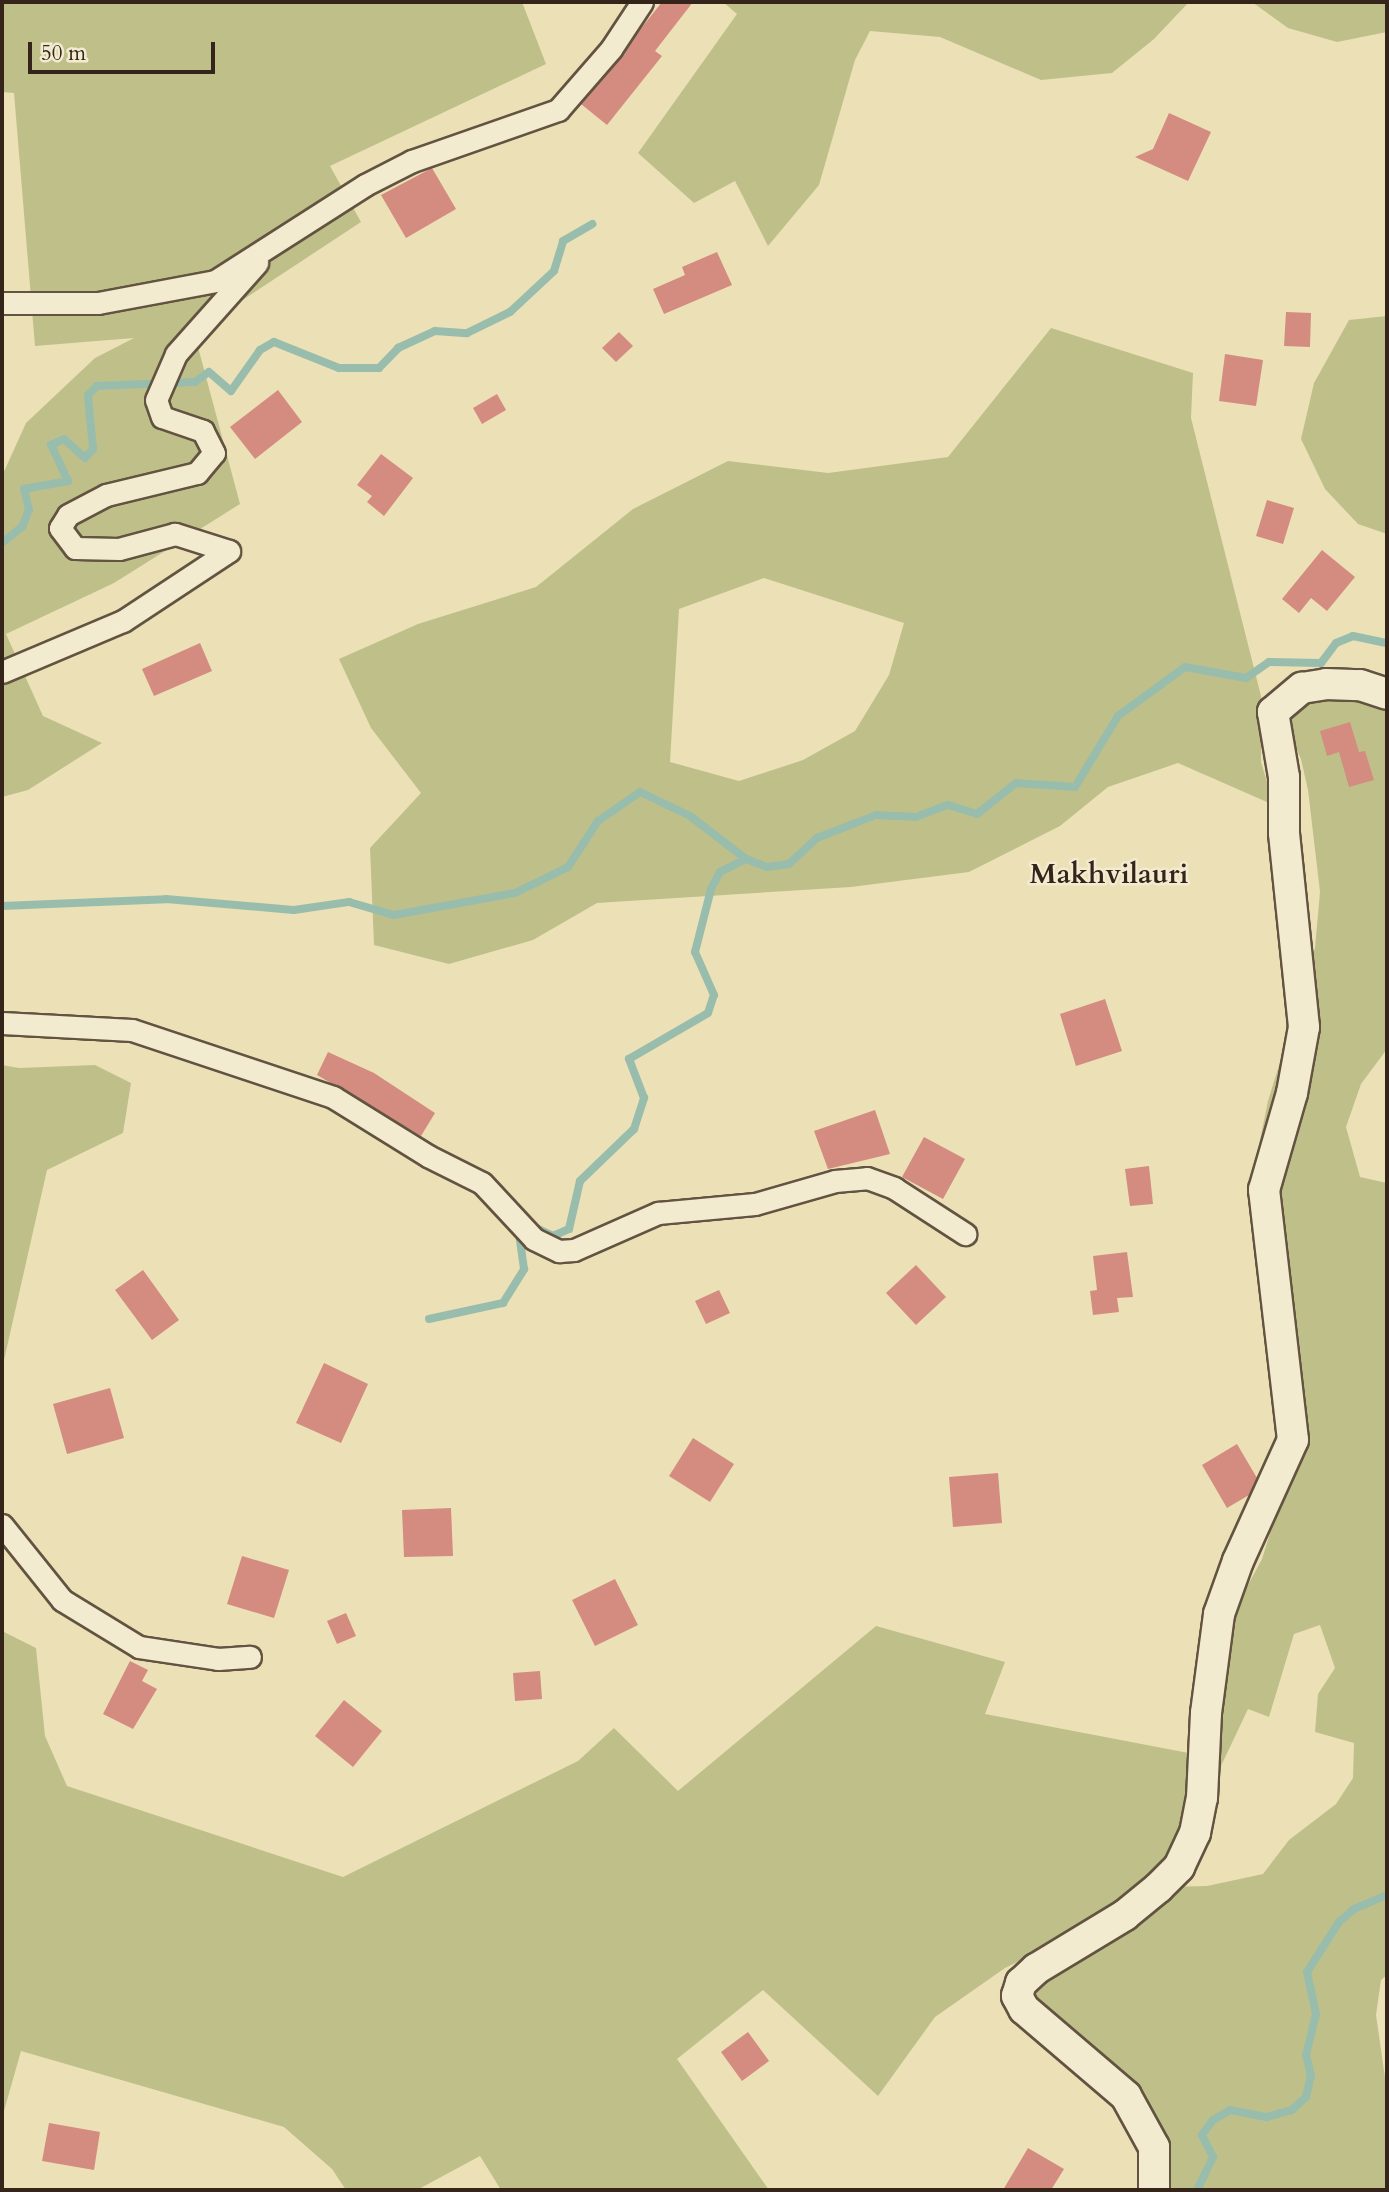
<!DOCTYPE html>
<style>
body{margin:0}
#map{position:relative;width:1389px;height:2192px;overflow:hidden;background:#ece0b7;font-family:Cardo,serif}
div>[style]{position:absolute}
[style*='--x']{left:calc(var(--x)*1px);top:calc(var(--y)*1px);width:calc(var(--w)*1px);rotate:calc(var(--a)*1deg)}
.green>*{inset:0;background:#bfc089}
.stream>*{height:8px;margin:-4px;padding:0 4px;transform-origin:4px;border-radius:4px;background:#99bdac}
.building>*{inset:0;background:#d38c7f}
.roads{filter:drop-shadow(2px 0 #635341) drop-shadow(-2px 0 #635341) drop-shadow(0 2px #635341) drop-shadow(0 -2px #635341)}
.street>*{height:21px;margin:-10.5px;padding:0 10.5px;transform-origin:10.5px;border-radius:10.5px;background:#f3ebd0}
.secondary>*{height:30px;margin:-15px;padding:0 15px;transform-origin:15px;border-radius:15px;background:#f3ebd0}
span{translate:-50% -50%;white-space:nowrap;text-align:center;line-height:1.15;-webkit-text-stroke:5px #f3ebd0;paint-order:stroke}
.quarter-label{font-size:28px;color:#35241a;font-weight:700}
.frame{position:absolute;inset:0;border:4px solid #35241a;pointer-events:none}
.scale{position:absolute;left:28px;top:42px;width:187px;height:32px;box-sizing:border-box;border:4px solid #35241a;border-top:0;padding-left:9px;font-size:21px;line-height:24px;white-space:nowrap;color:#35241a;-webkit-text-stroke:5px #f3ebd0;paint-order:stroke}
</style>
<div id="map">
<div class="green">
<i style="clip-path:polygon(2px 2px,522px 2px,546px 64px,330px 166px,361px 222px,194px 332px,240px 504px,114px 583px,6px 634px,43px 716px,102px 743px,28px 790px,2px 797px,2px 476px,26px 423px,95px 358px,134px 338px,35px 346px,14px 93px,2px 92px)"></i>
<i style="clip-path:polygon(723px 2px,1189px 2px,1154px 39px,1112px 73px,1041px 80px,940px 37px,870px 31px,855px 60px,819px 185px,768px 246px,735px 181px,694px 203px,638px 153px,737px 14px)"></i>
<i style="clip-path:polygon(1252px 2px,1387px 2px,1387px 32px,1337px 42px,1288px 28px)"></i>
<i style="clip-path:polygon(1387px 316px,1387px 534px,1358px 524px,1325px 489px,1301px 439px,1314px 383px,1349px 320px)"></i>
<i style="clip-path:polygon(evenodd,1051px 328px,1193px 373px,1191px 418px,1261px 696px,1261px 762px,1274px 805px,1178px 763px,1108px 787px,1060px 826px,969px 872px,851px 887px,597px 903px,533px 940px,449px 964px,374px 945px,370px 848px,421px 793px,371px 728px,339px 659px,418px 624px,536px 587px,633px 509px,728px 461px,828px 473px,948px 457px,1051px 328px,764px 578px,904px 623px,889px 675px,855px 731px,803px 760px,739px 781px,670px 762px,679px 609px,764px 578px)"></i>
<i style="clip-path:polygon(1387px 690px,1387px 1049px,1361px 1084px,1346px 1127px,1360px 1177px,1387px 1183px,1387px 1975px,1381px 1980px,1376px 2015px,1387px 2091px,1387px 2190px,1161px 2190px,1163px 2148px,1019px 1982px,1164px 1887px,1207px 1886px,1263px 1874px,1289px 1840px,1336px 1804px,1353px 1778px,1354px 1743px,1315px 1732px,1318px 1694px,1335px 1668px,1320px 1625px,1294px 1634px,1269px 1717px,1248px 1709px,1221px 1766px,1208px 1719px,1214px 1648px,1262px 1559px,1293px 1460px,1256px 1160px,1268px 1101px,1315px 948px,1320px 892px,1308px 790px,1301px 759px,1286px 726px,1296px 703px)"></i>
<i style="clip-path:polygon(2px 1065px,19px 1068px,95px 1065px,131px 1083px,123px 1133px,47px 1170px,2px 1369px)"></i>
<i style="clip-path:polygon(876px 1626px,1005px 1662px,985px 1714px,1194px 1754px,1181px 1835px,1159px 1865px,1077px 1933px,1005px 1968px,935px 2017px,878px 2096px,763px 1990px,677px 2059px,769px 2190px,501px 2190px,480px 2156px,417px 2190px,346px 2190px,332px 2169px,284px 2127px,21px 2051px,2px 2118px,2px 1631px,36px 1648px,45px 1736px,67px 1786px,343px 1877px,578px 1761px,614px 1728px,678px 1791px)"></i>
</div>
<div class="stream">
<i style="--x:2;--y:543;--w:26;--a:-39"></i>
<i style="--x:22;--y:527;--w:18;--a:-68"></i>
<i style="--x:29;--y:510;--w:22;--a:-103"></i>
<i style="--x:24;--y:489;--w:45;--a:-10.3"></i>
<i style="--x:68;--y:481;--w:40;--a:-115"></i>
<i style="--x:51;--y:445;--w:14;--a:-25"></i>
<i style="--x:64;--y:439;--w:28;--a:42"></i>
<i style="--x:85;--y:458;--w:12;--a:-48"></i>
<i style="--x:93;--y:449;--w:54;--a:-95.3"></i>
<i style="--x:88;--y:395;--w:13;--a:-45"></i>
<i style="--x:97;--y:386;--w:98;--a:-2.3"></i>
<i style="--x:195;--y:382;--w:17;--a:-36"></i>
<i style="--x:209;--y:372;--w:29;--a:41"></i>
<i style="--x:231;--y:391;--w:50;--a:-54.7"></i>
<i style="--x:260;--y:350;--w:16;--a:-30"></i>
<i style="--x:274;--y:342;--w:70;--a:21.8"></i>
<i style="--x:339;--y:368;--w:40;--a:0"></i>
<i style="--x:379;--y:368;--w:28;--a:-46"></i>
<i style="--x:398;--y:348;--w:41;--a:-24.7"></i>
<i style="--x:435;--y:331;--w:32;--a:4"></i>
<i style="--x:467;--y:333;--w:48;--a:-26"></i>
<i style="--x:510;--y:312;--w:60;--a:-43"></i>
<i style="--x:554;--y:271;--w:31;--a:-73"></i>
<i style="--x:563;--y:241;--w:34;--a:-30"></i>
<i style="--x:2;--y:906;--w:164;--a:-2.4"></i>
<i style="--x:166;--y:899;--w:128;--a:4.9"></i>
<i style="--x:294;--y:910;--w:56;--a:-8.3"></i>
<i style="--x:349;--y:902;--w:47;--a:16.1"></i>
<i style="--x:394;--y:915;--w:123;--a:-10.3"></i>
<i style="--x:515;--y:893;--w:59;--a:-26.1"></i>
<i style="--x:568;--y:867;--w:55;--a:-56.9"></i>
<i style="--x:598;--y:821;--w:51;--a:-34.6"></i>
<i style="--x:640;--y:792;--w:55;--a:25.6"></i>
<i style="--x:690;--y:816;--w:71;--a:37.5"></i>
<i style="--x:746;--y:859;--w:22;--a:21"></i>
<i style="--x:767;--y:867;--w:22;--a:-8"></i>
<i style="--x:789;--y:864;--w:38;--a:-43"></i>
<i style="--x:817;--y:838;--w:63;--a:-21.3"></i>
<i style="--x:876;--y:815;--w:40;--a:2.9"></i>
<i style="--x:916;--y:817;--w:34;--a:-21"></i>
<i style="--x:948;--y:805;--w:30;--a:17"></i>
<i style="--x:977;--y:814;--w:50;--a:-38.5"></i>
<i style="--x:1016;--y:783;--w:59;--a:3.9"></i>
<i style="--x:1075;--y:787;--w:83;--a:-58.8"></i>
<i style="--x:1118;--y:716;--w:83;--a:-36.2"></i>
<i style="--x:1185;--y:667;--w:62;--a:10.2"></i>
<i style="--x:1246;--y:678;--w:28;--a:-35"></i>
<i style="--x:1269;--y:662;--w:52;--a:1.1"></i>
<i style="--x:1321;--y:663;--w:25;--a:-53"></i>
<i style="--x:1336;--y:643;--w:18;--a:-22"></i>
<i style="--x:1353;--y:636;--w:35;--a:12"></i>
<i style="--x:429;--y:1319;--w:76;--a:-12.2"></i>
<i style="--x:503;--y:1303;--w:40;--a:-58"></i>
<i style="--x:524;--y:1269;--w:29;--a:-98"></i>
<i style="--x:520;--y:1240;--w:21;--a:-31"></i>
<i style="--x:538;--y:1229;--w:17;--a:25"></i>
<i style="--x:553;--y:1236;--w:17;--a:-24"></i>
<i style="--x:569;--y:1229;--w:49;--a:-77.1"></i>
<i style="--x:580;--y:1181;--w:75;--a:-43.9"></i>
<i style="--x:634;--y:1129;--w:33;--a:-72"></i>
<i style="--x:644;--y:1098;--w:42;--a:-111"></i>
<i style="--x:629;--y:1059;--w:91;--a:-30.2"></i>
<i style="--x:708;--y:1013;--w:19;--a:-72"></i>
<i style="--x:714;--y:995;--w:47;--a:-113.8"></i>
<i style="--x:695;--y:952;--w:65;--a:-75.7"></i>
<i style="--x:711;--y:889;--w:19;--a:-62"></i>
<i style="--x:720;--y:872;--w:29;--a:-27"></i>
<i style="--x:1197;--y:2190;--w:37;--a:-64"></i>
<i style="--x:1213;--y:2157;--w:25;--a:-117"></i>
<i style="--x:1202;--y:2135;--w:19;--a:-54"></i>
<i style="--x:1213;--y:2120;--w:20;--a:-30"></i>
<i style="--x:1230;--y:2110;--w:38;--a:11"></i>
<i style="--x:1267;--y:2117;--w:26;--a:-16"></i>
<i style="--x:1292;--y:2110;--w:19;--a:-43"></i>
<i style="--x:1306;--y:2097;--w:22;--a:-77"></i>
<i style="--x:1311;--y:2076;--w:22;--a:-103"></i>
<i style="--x:1306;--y:2055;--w:42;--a:-76.3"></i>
<i style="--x:1316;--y:2014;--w:43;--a:-102.1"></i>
<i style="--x:1307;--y:1972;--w:59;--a:-57.4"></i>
<i style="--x:1339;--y:1922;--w:20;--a:-41"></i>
<i style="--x:1354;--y:1909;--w:36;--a:-23"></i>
</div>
<div class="building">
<i style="clip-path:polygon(662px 2px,693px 2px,655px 51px,662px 56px,607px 125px,581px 104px)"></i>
<i style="clip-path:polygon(1169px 113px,1211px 132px,1188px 181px,1135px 157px,1153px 149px)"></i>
<i style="clip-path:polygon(432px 168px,456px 209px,406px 238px,381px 195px)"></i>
<i style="clip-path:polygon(717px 252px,732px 285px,664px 314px,653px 289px,685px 275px,682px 267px)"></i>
<i style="clip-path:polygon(1286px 312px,1311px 313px,1310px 347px,1284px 346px)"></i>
<i style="clip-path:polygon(619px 332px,633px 346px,616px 362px,602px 348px)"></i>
<i style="clip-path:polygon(1225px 354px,1263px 360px,1256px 406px,1219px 401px)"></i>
<i style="clip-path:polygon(278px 390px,302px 422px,255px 459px,230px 427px)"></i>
<i style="clip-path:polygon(497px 394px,506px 410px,482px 424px,473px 408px)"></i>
<i style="clip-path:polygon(381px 454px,413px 478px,384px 516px,367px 502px,372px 496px,357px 485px)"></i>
<i style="clip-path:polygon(1267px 500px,1294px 508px,1283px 544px,1256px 536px)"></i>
<i style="clip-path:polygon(1322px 550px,1355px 577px,1327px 611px,1311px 598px,1299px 613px,1282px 599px)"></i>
<i style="clip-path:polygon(200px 643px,212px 671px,154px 696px,142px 669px)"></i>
<i style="clip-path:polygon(1350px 722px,1359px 752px,1365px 751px,1374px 780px,1349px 787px,1339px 752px,1327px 756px,1320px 731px)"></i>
<i style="clip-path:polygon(1105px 999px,1122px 1051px,1076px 1066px,1060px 1014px)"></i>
<i style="clip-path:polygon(328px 1052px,374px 1073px,435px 1113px,421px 1136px,317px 1075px)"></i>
<i style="clip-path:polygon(875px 1110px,890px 1154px,828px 1169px,814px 1131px)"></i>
<i style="clip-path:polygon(924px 1137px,965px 1159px,943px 1199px,902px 1177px)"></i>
<i style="clip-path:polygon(1149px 1166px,1153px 1204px,1130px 1206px,1125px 1169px)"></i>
<i style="clip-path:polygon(1127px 1252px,1133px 1297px,1117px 1298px,1119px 1312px,1093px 1315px,1090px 1291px,1097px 1290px,1093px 1256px)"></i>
<i style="clip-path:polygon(916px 1265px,946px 1297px,916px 1325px,886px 1293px)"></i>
<i style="clip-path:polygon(143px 1270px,179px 1320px,152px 1340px,115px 1290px)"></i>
<i style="clip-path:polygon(719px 1290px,730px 1313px,706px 1324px,695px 1301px)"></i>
<i style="clip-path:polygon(324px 1363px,368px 1384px,341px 1443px,296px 1423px)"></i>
<i style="clip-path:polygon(110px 1388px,124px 1438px,67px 1454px,53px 1404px)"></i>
<i style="clip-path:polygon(693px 1438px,734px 1464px,710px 1502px,669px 1476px)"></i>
<i style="clip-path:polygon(1237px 1444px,1257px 1478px,1249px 1495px,1227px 1508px,1202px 1465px)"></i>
<i style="clip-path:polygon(998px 1473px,1002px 1523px,953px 1527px,949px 1477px)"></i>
<i style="clip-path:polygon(451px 1508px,453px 1556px,404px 1557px,402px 1510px)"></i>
<i style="clip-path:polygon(242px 1556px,289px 1570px,274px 1618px,227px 1604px)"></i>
<i style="clip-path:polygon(615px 1579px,638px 1625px,595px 1646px,572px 1600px)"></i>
<i style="clip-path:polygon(346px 1613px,356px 1636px,337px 1644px,327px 1621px)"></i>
<i style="clip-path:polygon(130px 1661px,148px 1670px,142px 1681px,157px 1689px,133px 1729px,103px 1714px)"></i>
<i style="clip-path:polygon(540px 1671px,542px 1699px,515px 1701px,513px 1673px)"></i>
<i style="clip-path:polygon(344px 1700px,382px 1731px,353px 1767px,315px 1736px)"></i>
<i style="clip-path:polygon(748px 2032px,769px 2061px,742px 2081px,721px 2052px)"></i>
<i style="clip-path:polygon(49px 2123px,100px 2132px,94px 2170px,42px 2161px)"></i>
<i style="clip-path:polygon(1028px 2148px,1064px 2169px,1051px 2190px,1003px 2190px)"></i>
</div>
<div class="roads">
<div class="street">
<i style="--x:2;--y:303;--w:96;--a:0"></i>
<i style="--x:98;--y:303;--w:119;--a:-10.6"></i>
<i style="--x:215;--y:281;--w:178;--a:-32.6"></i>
<i style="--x:365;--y:185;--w:53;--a:-27.1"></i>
<i style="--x:412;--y:161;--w:155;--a:-19.3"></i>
<i style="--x:558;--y:110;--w:81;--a:-49"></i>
<i style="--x:611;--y:49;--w:56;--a:-56.6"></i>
<i style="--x:229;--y:551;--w:57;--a:-162.5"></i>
<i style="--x:175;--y:534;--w:58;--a:165"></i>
<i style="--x:119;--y:549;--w:44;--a:-178.7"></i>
<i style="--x:75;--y:548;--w:25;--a:-127"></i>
<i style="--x:60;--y:528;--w:15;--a:-58"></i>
<i style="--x:68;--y:515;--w:43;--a:-27.8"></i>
<i style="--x:106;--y:495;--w:94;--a:-13.6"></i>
<i style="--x:197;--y:473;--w:26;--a:-50"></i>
<i style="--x:214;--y:453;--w:25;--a:-117"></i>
<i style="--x:203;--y:431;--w:43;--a:-161.1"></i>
<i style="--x:162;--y:417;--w:18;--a:-109"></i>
<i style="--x:156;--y:400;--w:50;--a:-66.5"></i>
<i style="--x:176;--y:354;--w:122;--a:-48.3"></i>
<i style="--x:2;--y:672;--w:131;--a:-22.9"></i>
<i style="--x:123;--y:621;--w:127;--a:-33.4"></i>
<i style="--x:2;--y:1023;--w:130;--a:3.1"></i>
<i style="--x:132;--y:1030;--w:212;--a:18.4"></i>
<i style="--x:333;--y:1097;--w:112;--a:31.8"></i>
<i style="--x:428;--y:1156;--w:60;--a:26.6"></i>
<i style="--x:482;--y:1183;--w:76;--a:47.1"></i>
<i style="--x:534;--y:1239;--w:28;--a:26"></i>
<i style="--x:559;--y:1251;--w:15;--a:-4"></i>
<i style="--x:574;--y:1250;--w:92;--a:-23.8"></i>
<i style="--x:658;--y:1213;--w:97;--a:-5.3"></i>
<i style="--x:755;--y:1204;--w:83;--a:-16"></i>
<i style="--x:835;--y:1181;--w:32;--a:-5"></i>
<i style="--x:867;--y:1178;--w:29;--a:20"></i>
<i style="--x:894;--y:1188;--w:85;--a:32.9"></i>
<i style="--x:2;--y:1525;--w:96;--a:51.3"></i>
<i style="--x:62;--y:1600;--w:90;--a:31.4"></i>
<i style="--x:139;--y:1647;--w:80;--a:8.6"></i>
<i style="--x:218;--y:1659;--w:32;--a:-4"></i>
</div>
<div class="secondary">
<i style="--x:1154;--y:2190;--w:43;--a:-90"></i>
<i style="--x:1154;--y:2147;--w:58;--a:-118.8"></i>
<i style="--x:1126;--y:2096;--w:134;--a:-139.5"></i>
<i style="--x:1024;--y:2009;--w:15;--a:-118"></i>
<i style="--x:1017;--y:1996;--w:14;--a:-73"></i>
<i style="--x:1021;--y:1983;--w:21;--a:-43"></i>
<i style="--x:1036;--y:1969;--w:104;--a:-31.2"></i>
<i style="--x:1125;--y:1915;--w:43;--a:-39.3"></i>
<i style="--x:1158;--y:1888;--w:30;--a:-45"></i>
<i style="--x:1179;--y:1867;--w:38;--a:-65"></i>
<i style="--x:1195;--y:1833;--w:36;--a:-79"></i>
<i style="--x:1202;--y:1798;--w:85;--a:-87.3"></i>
<i style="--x:1206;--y:1713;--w:100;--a:-82.5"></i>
<i style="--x:1219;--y:1614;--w:56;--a:-70.3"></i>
<i style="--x:1238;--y:1561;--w:133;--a:-65.6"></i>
<i style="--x:1293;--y:1440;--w:252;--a:-96.6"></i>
<i style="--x:1264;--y:1190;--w:101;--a:-73.9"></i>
<i style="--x:1292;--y:1093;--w:67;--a:-79.7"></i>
<i style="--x:1304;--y:1027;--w:195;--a:-95.9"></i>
<i style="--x:1284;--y:833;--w:56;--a:-90"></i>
<i style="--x:1284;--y:777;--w:66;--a:-99.6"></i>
<i style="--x:1273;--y:712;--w:38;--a:-40"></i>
<i style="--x:1302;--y:688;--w:24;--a:-9"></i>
<i style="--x:1326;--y:684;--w:34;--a:2"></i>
<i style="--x:1360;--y:685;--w:28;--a:18"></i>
</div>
</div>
<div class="quarter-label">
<span style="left:1109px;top:874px">Makhvilauri</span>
</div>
<div class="frame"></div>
<div class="scale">50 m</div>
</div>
